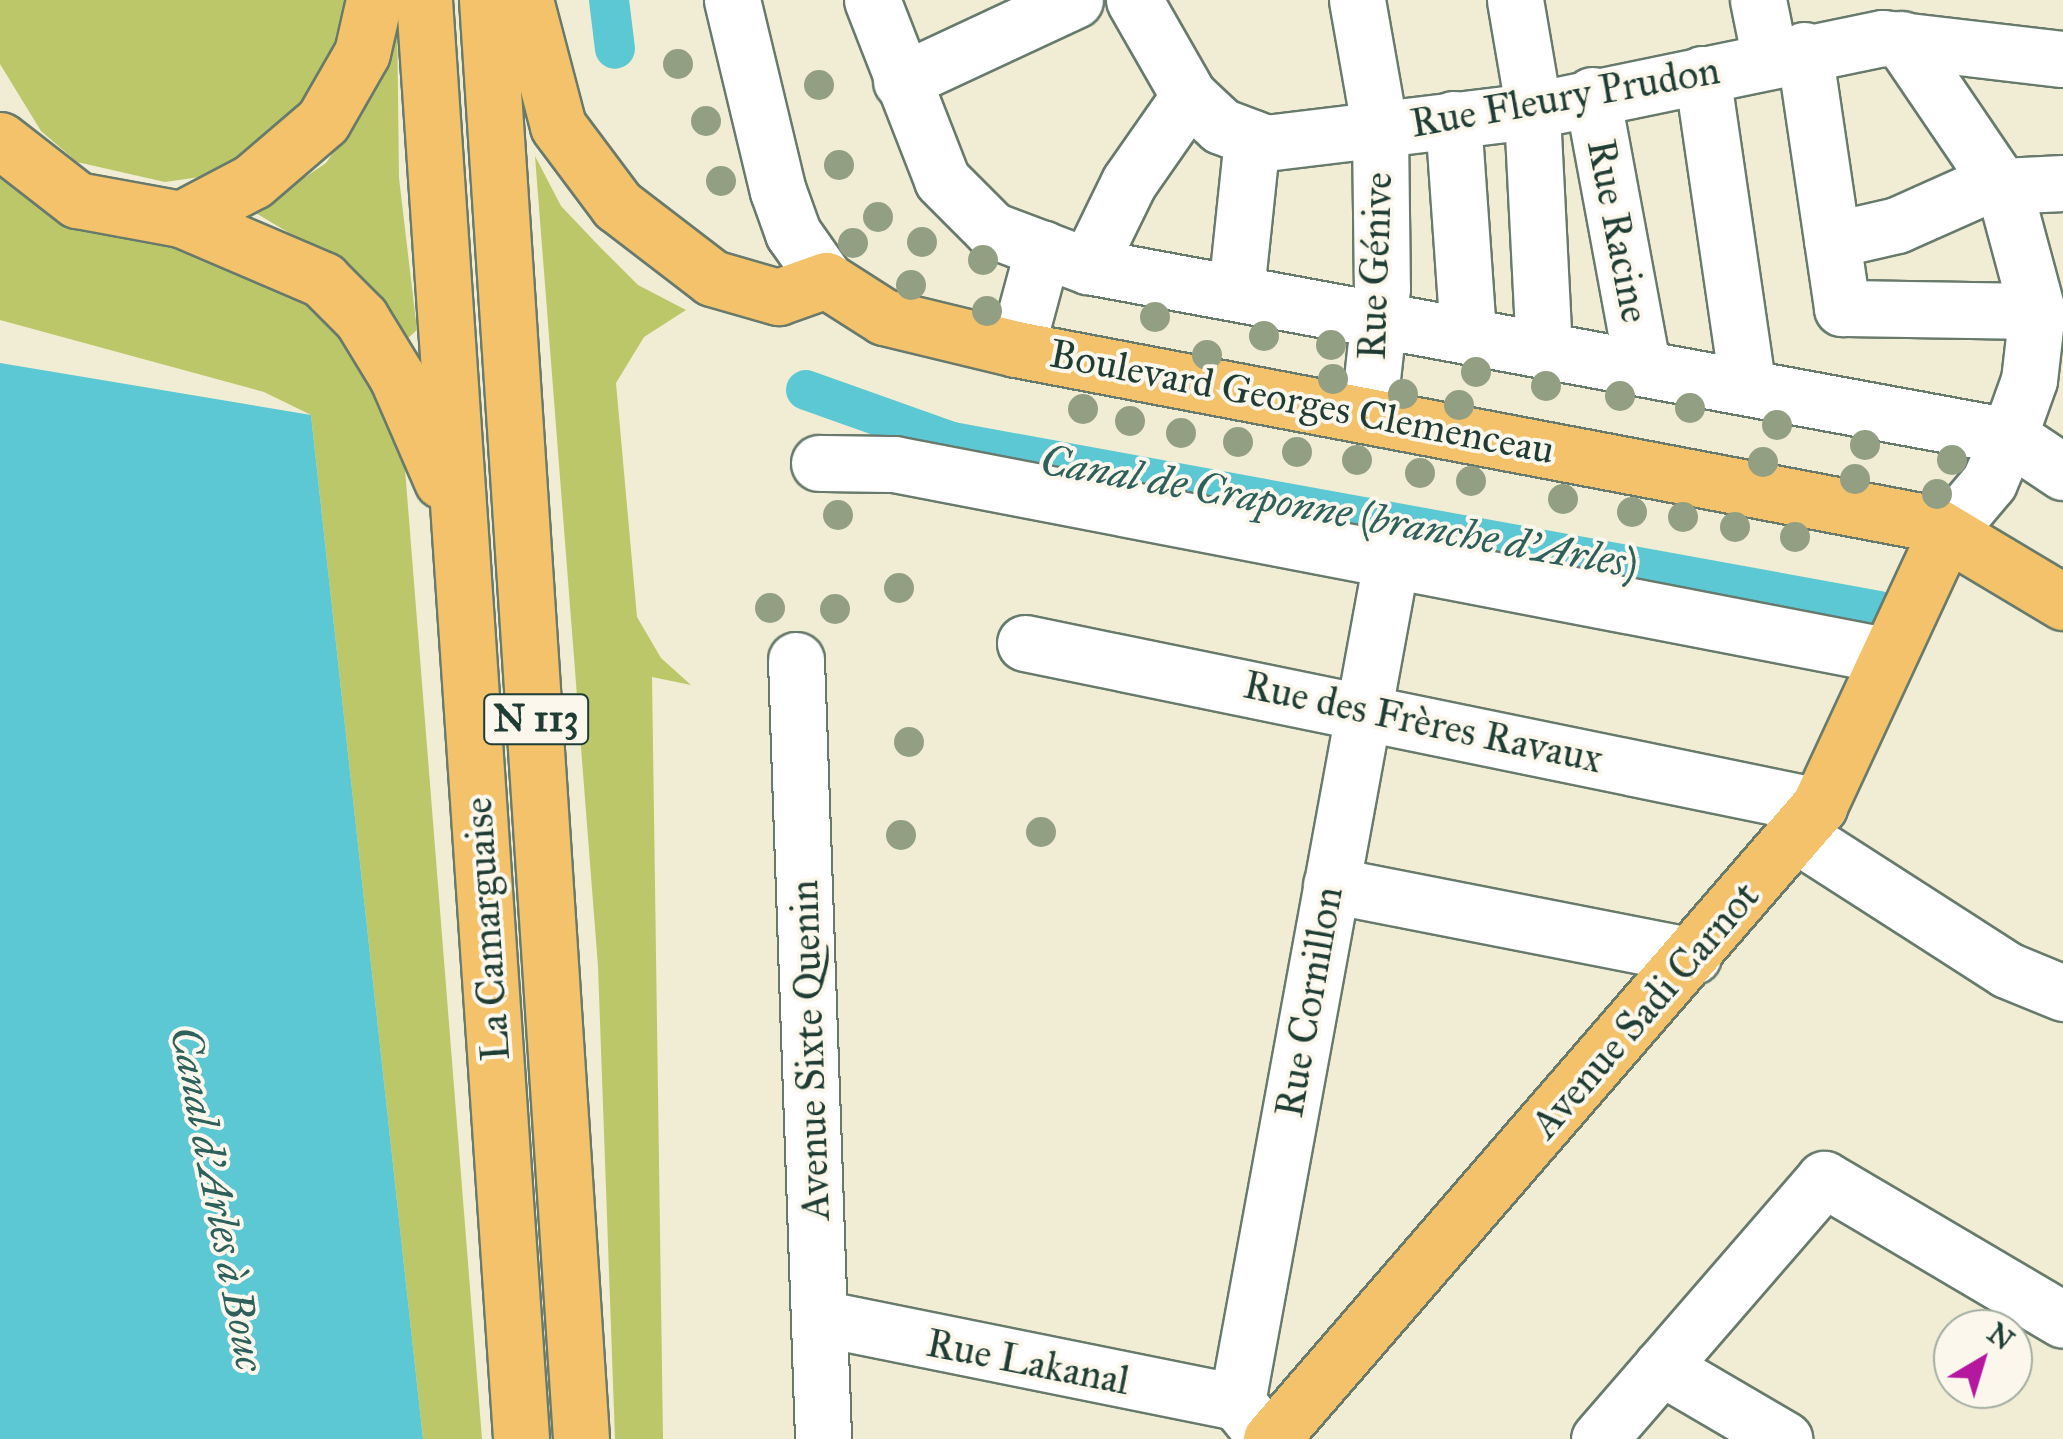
<!DOCTYPE html>
<meta charset="utf-8">
<style>
body{margin:0}
#map{position:relative;width:2063px;height:1439px;overflow:hidden;background:#f1ecd4;font-family:"IM FELL Great Primer",serif}
div>[style]{position:absolute}
[style*='--x']{left:calc(var(--x)*1px);top:calc(var(--y)*1px);width:calc(var(--w)*1px);rotate:calc(var(--a)*1deg)}
.green>*{inset:0;background:#bbc769}
.water>*{inset:0;background:#5bc8d3}
.canal>*{height:40px;margin:-20px;padding:0 20px;transform-origin:20px;border-radius:20px;background:#5bc8d3}
.roads{filter:drop-shadow(2px 0 #687a6c) drop-shadow(-2px 0 #687a6c) drop-shadow(0 2px #687a6c) drop-shadow(0 -2px #687a6c)}
.minor>*{height:55px;margin:-27.5px;padding:0 27.5px;transform-origin:27.5px;border-radius:27.5px;background:#fff}
.major>*{height:55px;margin:-27.5px;padding:0 27.5px;transform-origin:27.5px;border-radius:27.5px;background:#f3c26a}
.highway>*{height:55px;margin:-27.5px;padding:0 27.5px;transform-origin:27.5px;border-radius:27.5px;background:#f3c26a}
.trees>*{width:30px;height:30px;margin:-15px;border-radius:50%;background:#939f83}
span{translate:-50% -50%;white-space:nowrap;text-align:center;line-height:1.15;-webkit-text-stroke:8px #fbf7ec;paint-order:stroke}
.shield-label span{padding:2px 8px;background:#fbf7ec;border:2px solid;border-radius:8px;-webkit-text-stroke-width:0}
.shield-label{font-size:38px;color:#1f3d34;font-weight:700}
.street-label{font-size:40px;color:#1f3d34}
.water-label{font-size:42px;color:#2e605c;font-style:italic}
.north{position:absolute;left:1933px;top:1309px;width:100px;height:100px;box-sizing:border-box;background:#fbf7ec;border:2px solid #a3ada2;border-radius:50%;rotate:38deg;font-size:28px;font-weight:700;line-height:40px;text-align:center;color:#1f3d34}
.north::after{content:'';display:block;margin:auto;width:35px;height:45px;background:#b5179e;clip-path:polygon(50% 0,100% 100%,50% 72%,0 100%)}
</style>
<div id="map">
<div class="green">
<i style="clip-path:polygon(0 0,355px 0,327px 73px,294px 123px,214px 175px,165px 182px,77px 162px,41px 131px,0 64px)"></i>
<i style="clip-path:polygon(397px 15px,399px 178px,417px 330px,407px 339px,355px 272px,254px 212px,326px 163px,352px 125px)"></i>
<i style="clip-path:polygon(535px 156px,561px 206px,599px 246px,638px 285px,686px 310px,644px 337px,616px 383px,637px 617px,661px 658px,691px 685px,652px 677px,663px 1439px,615px 1439px,598px 966px)"></i>
<i style="clip-path:polygon(0 178px,59px 223px,256px 262px,351px 329px,403px 444px,482px 1439px,423px 1439px,311px 415px,264px 392px,0 320px)"></i>
</div>
<div class="water">
<i style="clip-path:polygon(0 363px,311px 415px,423px 1439px,0 1439px)"></i>
</div>
<div class="canal">
<i style="--x:609;--y:0;--w:49;--a:83"></i>
<i style="--x:806;--y:390;--w:155;--a:19.6"></i>
<i style="--x:952;--y:442;--w:942;--a:10.33"></i>
</div>
<div class="roads">
<div class="minor">
<i style="--x:732;--y:0;--w:196;--a:76.5"></i>
<i style="--x:778;--y:191;--w:45;--a:70.3"></i>
<i style="--x:793;--y:233;--w:57;--a:54.9"></i>
<i style="--x:872;--y:0;--w:193;--a:68.7"></i>
<i style="--x:942;--y:180;--w:71;--a:45"></i>
<i style="--x:992;--y:230;--w:103;--a:20.6"></i>
<i style="--x:1088;--y:266;--w:937;--a:10.46"></i>
<i style="--x:2009;--y:436;--w:65;--a:33.7"></i>
<i style="--x:1134;--y:0;--w:111;--a:60.2"></i>
<i style="--x:1189;--y:96;--w:44;--a:43.2"></i>
<i style="--x:1221;--y:126;--w:48;--a:20.7"></i>
<i style="--x:1266;--y:143;--w:266;--a:-6.9"></i>
<i style="--x:1530;--y:111;--w:360;--a:-11.7"></i>
<i style="--x:1883;--y:38;--w:181;--a:6.7"></i>
<i style="--x:1357;--y:0;--w:132;--a:80"></i>
<i style="--x:1380;--y:130;--w:158;--a:89.3"></i>
<i style="--x:1382;--y:288;--w:128;--a:96.3"></i>
<i style="--x:1515;--y:0;--w:95;--a:80.3"></i>
<i style="--x:1531;--y:94;--w:253;--a:87.1"></i>
<i style="--x:1758;--y:0;--w:60;--a:78.5"></i>
<i style="--x:1901;--y:39;--w:185;--a:55.8"></i>
<i style="--x:2005;--y:192;--w:123;--a:74.9"></i>
<i style="--x:2037;--y:311;--w:69;--a:96.6"></i>
<i style="--x:2029;--y:380;--w:59;--a:109.7"></i>
<i style="--x:2009;--y:436;--w:50;--a:113.5"></i>
<i style="--x:1989;--y:482;--w:68;--a:130.2"></i>
<i style="--x:1804;--y:50;--w:261;--a:81.6"></i>
<i style="--x:1842;--y:308;--w:195;--a:0.9"></i>
<i style="--x:1702;--y:74;--w:313;--a:81.7"></i>
<i style="--x:901;--y:81;--w:192;--a:-25"></i>
<i style="--x:1592;--y:95;--w:276;--a:79.5"></i>
<i style="--x:1453;--y:119;--w:215;--a:86"></i>
<i style="--x:1832;--y:240;--w:67;--a:-13"></i>
<i style="--x:1897;--y:225;--w:93;--a:-24.1"></i>
<i style="--x:1982;--y:187;--w:81;--a:-2.8"></i>
<i style="--x:1088;--y:266;--w:93;--a:-64"></i>
<i style="--x:1129;--y:182;--w:105;--a:-55.1"></i>
<i style="--x:1236;--y:291;--w:154;--a:-84"></i>
<i style="--x:1016;--y:349;--w:104;--a:-74.9"></i>
<i style="--x:819;--y:463;--w:75;--a:0.8"></i>
<i style="--x:894;--y:464;--w:1009;--a:10.91"></i>
<i style="--x:1025;--y:643;--w:811;--a:11.6"></i>
<i style="--x:796;--y:660;--w:779;--a:88.01"></i>
<i style="--x:1797;--y:835;--w:250;--a:32.7"></i>
<i style="--x:2007;--y:970;--w:61;--a:22.3"></i>
<i style="--x:1331;--y:885;--w:369;--a:11.1"></i>
<i style="--x:820;--y:1318;--w:425;--a:11.4"></i>
<i style="--x:1661;--y:1367;--w:143;--a:30.3"></i>
<i style="--x:1267;--y:1439;--w:48;--a:-129"></i>
<i style="--x:1237;--y:1402;--w:860;--a:-79.62"></i>
<i style="--x:1599;--y:1439;--w:344;--a:-49.1"></i>
<i style="--x:1824;--y:1179;--w:277;--a:30.5"></i>
</div>
<div class="major">
<i style="--x:826;--y:280;--w:69;--a:32.5"></i>
<i style="--x:884;--y:317;--w:136;--a:13.6"></i>
<i style="--x:1016;--y:349;--w:931;--a:10.77"></i>
<i style="--x:1931;--y:523;--w:154;--a:30.9"></i>
<i style="--x:1271;--y:1439;--w:837;--a:-49.12"></i>
<i style="--x:1819;--y:806;--w:300;--a:-65.1"></i>
</div>
<div class="highway">
<i style="--x:424;--y:0;--w:1442;--a:86.14"></i>
<i style="--x:487;--y:0;--w:1442;--a:86.26"></i>
<i style="--x:525;--y:0;--w:130;--a:75.3"></i>
<i style="--x:558;--y:126;--w:99;--a:53.2"></i>
<i style="--x:617;--y:205;--w:120;--a:37.5"></i>
<i style="--x:712;--y:278;--w:69;--a:16.1"></i>
<i style="--x:778;--y:297;--w:51;--a:-19.5"></i>
<i style="--x:0;--y:140;--w:98;--a:37.9"></i>
<i style="--x:77;--y:200;--w:106;--a:10.4"></i>
<i style="--x:181;--y:219;--w:155;--a:23.2"></i>
<i style="--x:323;--y:280;--w:54;--a:45"></i>
<i style="--x:361;--y:318;--w:69;--a:58.6"></i>
<i style="--x:397;--y:377;--w:113;--a:66.6"></i>
<i style="--x:181;--y:219;--w:81;--a:-27.8"></i>
<i style="--x:253;--y:181;--w:92;--a:-40.6"></i>
<i style="--x:323;--y:121;--w:78;--a:-60.2"></i>
<i style="--x:362;--y:53;--w:54;--a:-77.2"></i>
</div>
</div>
<div class="trees">
<i style="left:678px;top:64px"></i>
<i style="left:819px;top:85px"></i>
<i style="left:706px;top:121px"></i>
<i style="left:839px;top:165px"></i>
<i style="left:721px;top:181px"></i>
<i style="left:878px;top:217px"></i>
<i style="left:922px;top:242px"></i>
<i style="left:853px;top:243px"></i>
<i style="left:983px;top:260px"></i>
<i style="left:911px;top:285px"></i>
<i style="left:987px;top:311px"></i>
<i style="left:1155px;top:317px"></i>
<i style="left:1264px;top:336px"></i>
<i style="left:1331px;top:345px"></i>
<i style="left:1207px;top:355px"></i>
<i style="left:1476px;top:372px"></i>
<i style="left:1333px;top:379px"></i>
<i style="left:1546px;top:386px"></i>
<i style="left:1403px;top:394px"></i>
<i style="left:1620px;top:396px"></i>
<i style="left:1459px;top:405px"></i>
<i style="left:1690px;top:408px"></i>
<i style="left:1083px;top:409px"></i>
<i style="left:1130px;top:421px"></i>
<i style="left:1777px;top:425px"></i>
<i style="left:1181px;top:433px"></i>
<i style="left:1238px;top:442px"></i>
<i style="left:1865px;top:445px"></i>
<i style="left:1297px;top:452px"></i>
<i style="left:1357px;top:460px"></i>
<i style="left:1952px;top:460px"></i>
<i style="left:1763px;top:462px"></i>
<i style="left:1420px;top:473px"></i>
<i style="left:1855px;top:479px"></i>
<i style="left:1471px;top:481px"></i>
<i style="left:1937px;top:494px"></i>
<i style="left:1563px;top:499px"></i>
<i style="left:1632px;top:512px"></i>
<i style="left:838px;top:515px"></i>
<i style="left:1683px;top:517px"></i>
<i style="left:1735px;top:527px"></i>
<i style="left:1795px;top:537px"></i>
<i style="left:899px;top:588px"></i>
<i style="left:770px;top:608px"></i>
<i style="left:835px;top:609px"></i>
<i style="left:909px;top:742px"></i>
<i style="left:1041px;top:832px"></i>
<i style="left:901px;top:835px"></i>
</div>
<div class="shield-label">
<span style="left:536px;top:719px">N 113</span>
</div>
<div class="street-label">
<span style="left:1565px;top:97px;rotate:-10deg">Rue Fleury Prudon</span>
<span style="left:1618px;top:231px;rotate:79deg">Rue Racine</span>
<span style="left:1375px;top:266px;rotate:-88deg">Rue Génive</span>
<span style="left:1302px;top:402px;rotate:11deg">Boulevard Georges Clemenceau</span>
<span style="left:1423px;top:722px;rotate:12deg">Rue des Frères Ravaux</span>
<span style="left:487px;top:929px;rotate:-94deg">La Camarguaise</span>
<span style="left:1309px;top:1002px;rotate:-80deg">Rue Cornillon</span>
<span style="left:1645px;top:1010px;rotate:-49deg">Avenue Sadi Carnot</span>
<span style="left:810px;top:1050px;rotate:-92deg">Avenue Sixte Quenin</span>
<span style="left:1028px;top:1362px;rotate:11deg">Rue Lakanal</span>
</div>
<div class="water-label">
<span style="left:1339px;top:512px;rotate:10deg">Canal de Craponne (branche d'Arles)</span>
<span style="left:218px;top:1199px;rotate:79deg">Canal d'Arles à Bouc</span>
</div>
<div class="north">N</div>
</div>
